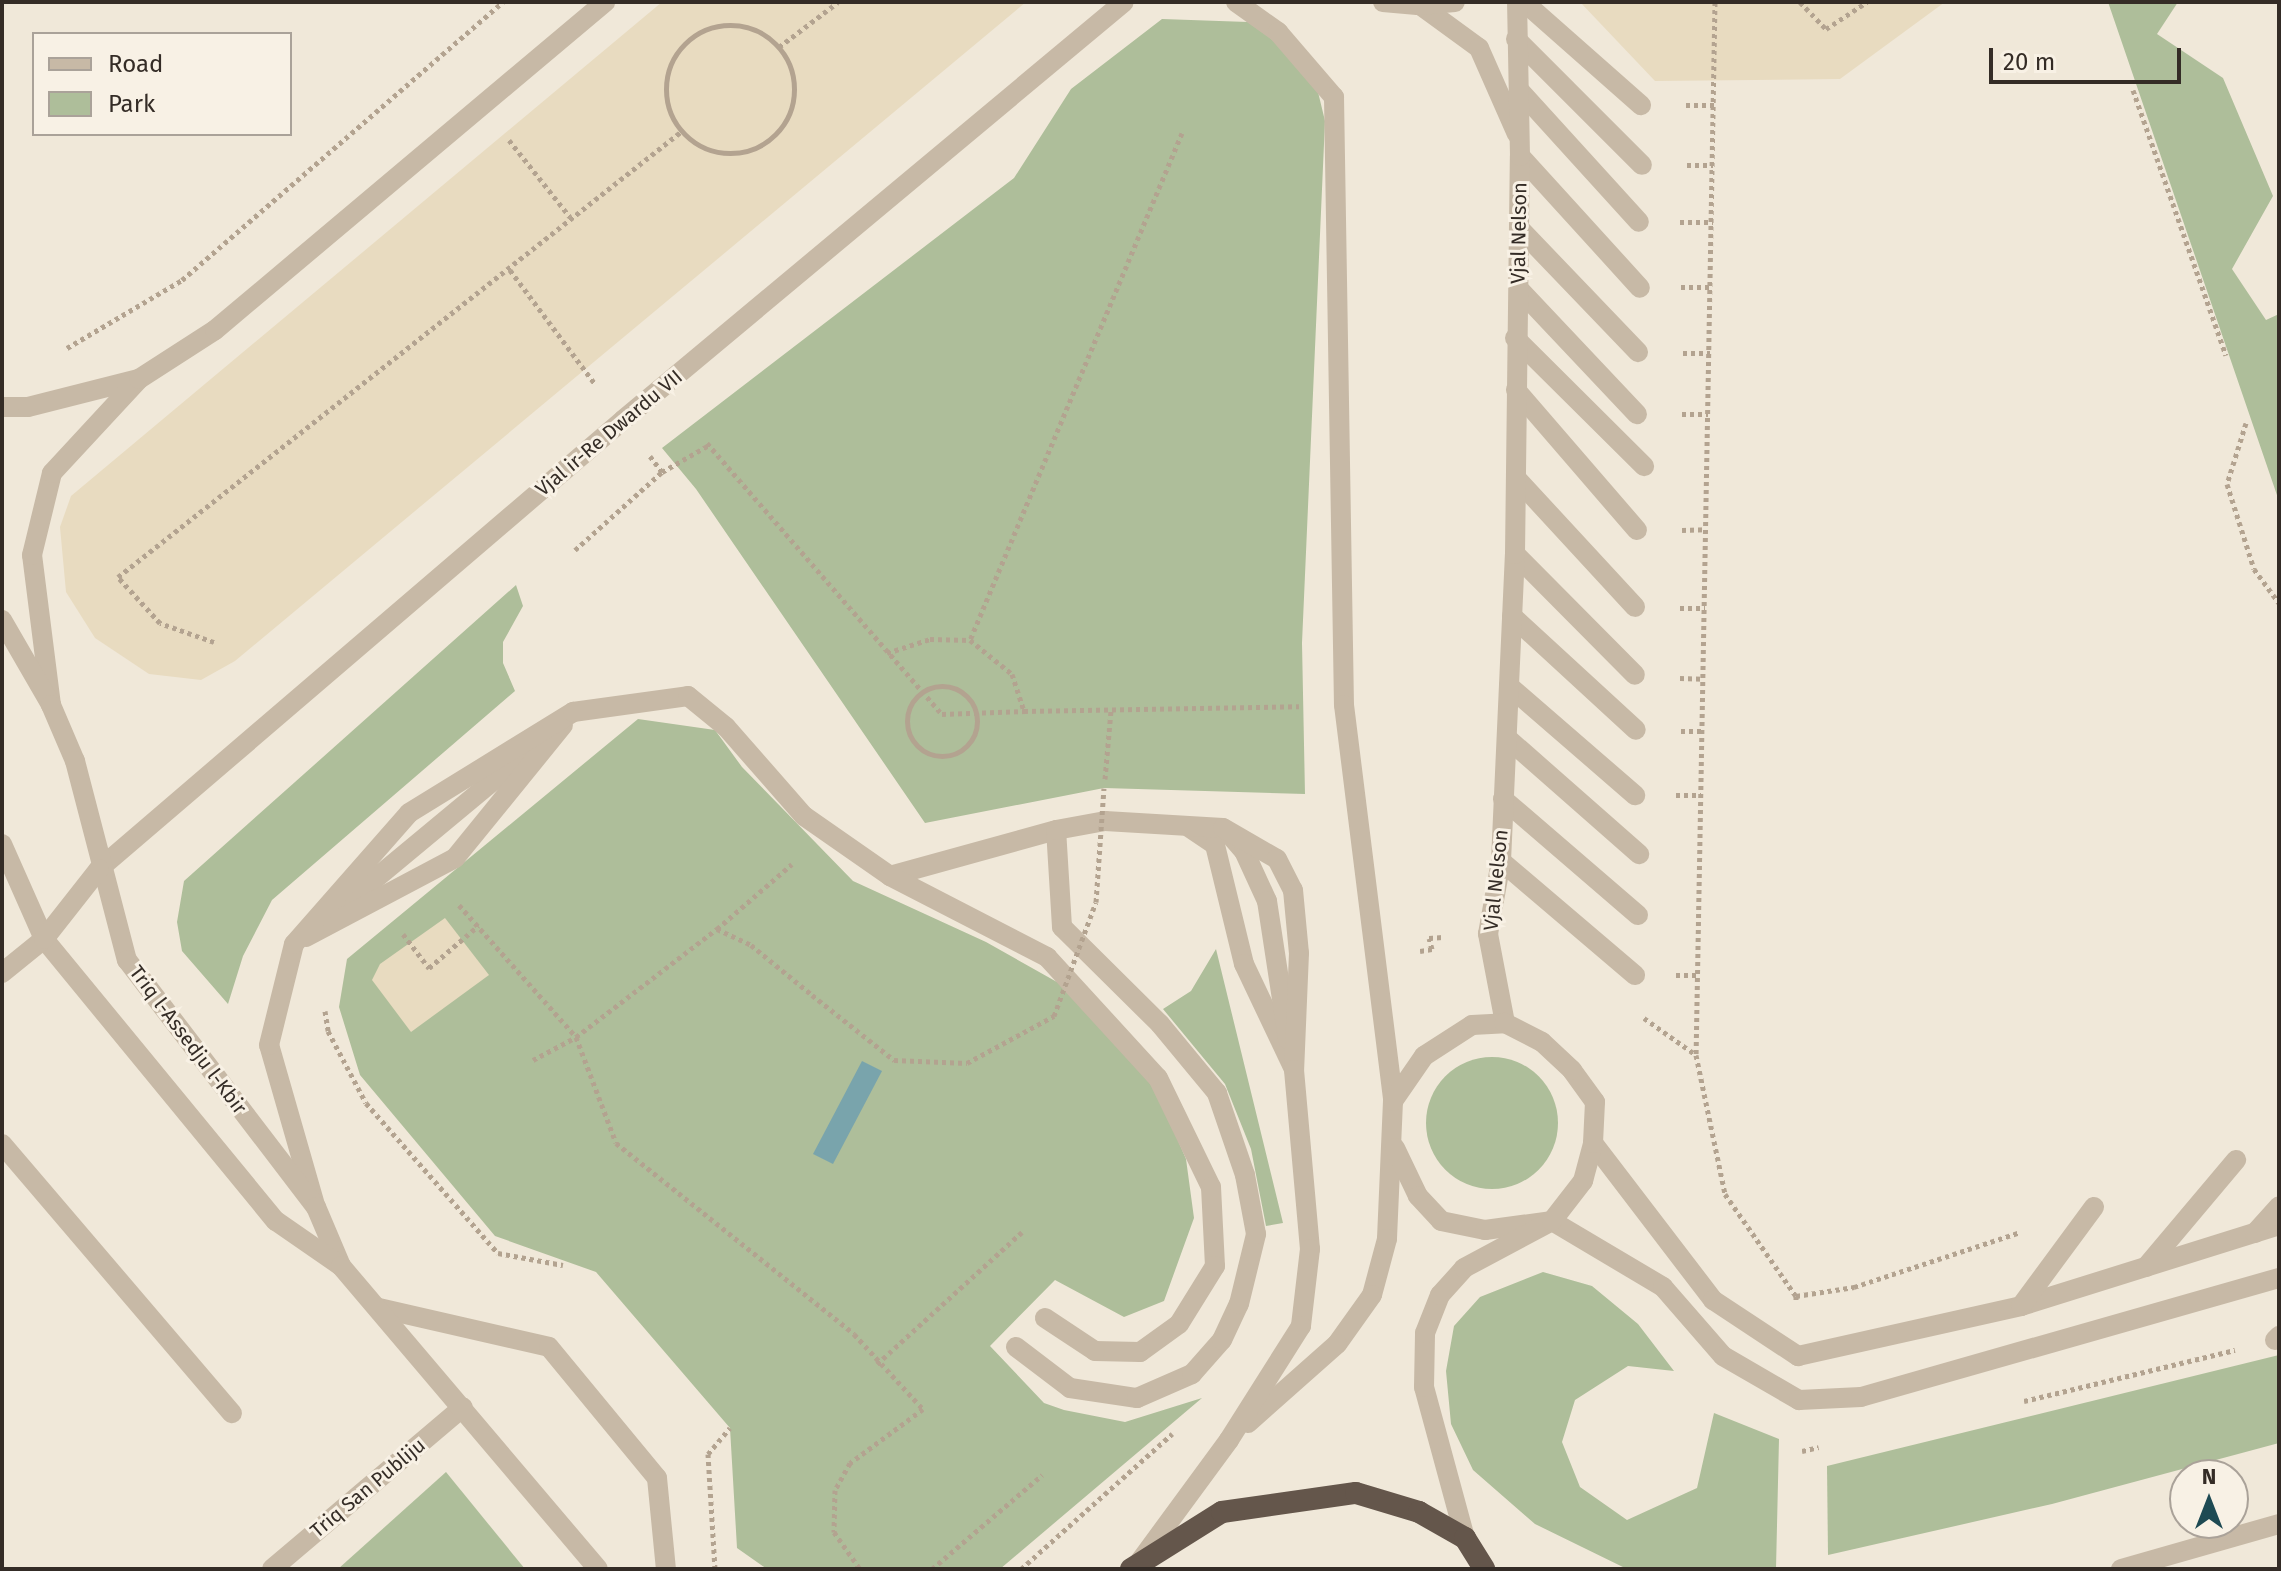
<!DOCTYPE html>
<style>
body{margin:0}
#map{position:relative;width:2281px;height:1571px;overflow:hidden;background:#f0e8d9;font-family:"Fira Sans",sans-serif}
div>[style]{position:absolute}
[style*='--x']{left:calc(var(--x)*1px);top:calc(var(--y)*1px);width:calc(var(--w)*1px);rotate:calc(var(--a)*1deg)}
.green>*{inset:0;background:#aebe9a}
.round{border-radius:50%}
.plaza>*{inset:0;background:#e8dbc0}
.water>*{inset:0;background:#79a4ac}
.path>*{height:5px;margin-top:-2.5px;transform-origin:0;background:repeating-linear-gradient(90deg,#b3a390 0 4px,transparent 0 8px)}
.path>.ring{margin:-2.5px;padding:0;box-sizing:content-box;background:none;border:5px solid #b3a390;border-radius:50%}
.service>*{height:20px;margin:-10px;padding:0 10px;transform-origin:10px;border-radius:10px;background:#c7b9a6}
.minor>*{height:20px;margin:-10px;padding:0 10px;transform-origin:10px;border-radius:10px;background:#c7b9a6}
.tertiary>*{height:20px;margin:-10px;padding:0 10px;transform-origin:10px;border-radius:10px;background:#c7b9a6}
.trunk>*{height:22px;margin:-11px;padding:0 11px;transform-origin:11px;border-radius:11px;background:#64564b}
.path-bridge>*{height:5px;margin-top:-2.5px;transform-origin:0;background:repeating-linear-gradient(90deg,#b3a390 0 4px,transparent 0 8px)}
span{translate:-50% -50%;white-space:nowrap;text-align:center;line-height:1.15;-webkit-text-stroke:6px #f8f1e5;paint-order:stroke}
.street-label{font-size:20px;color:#342c26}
.frame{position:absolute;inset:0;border:4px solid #342c26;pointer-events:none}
.legend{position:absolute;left:32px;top:32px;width:260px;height:104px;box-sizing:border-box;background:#f8f1e5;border:2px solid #aaa299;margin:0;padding:10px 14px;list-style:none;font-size:24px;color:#342c26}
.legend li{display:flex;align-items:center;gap:16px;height:40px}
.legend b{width:40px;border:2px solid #aaa299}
.north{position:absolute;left:2169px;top:1459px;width:80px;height:80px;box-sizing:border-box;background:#f8f1e5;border:2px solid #aaa299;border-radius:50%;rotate:0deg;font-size:22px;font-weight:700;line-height:32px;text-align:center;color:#342c26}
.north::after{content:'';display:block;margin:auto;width:28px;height:36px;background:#1e4a53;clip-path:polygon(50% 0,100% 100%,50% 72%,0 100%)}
.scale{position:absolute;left:1989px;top:48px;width:192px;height:36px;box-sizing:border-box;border:4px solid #342c26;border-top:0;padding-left:10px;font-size:24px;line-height:28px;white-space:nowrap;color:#342c26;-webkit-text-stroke:6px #f8f1e5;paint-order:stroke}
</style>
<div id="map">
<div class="green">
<i style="clip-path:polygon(2108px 2px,2178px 2px,2157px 34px,2223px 78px,2273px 196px,2232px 269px,2266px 320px,2279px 314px,2279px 501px)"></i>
<i style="clip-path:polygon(1162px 19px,1248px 22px,1312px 67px,1325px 121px,1302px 643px,1305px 794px,1104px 788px,925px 823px,696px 489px,662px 448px,1014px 178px,1071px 89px)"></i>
<i style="clip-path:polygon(516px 585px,523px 606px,503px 642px,503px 663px,515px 691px,272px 900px,243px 956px,228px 1004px,182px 951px,177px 922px,184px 881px)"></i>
<i style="clip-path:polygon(638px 719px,715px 730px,742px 767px,853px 881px,986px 942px,1089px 1000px,1158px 1094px,1186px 1159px,1194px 1218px,1164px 1301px,1124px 1317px,1055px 1280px,990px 1346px,1044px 1403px,1064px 1410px,1125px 1422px,1202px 1398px,1000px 1569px,767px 1569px,737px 1548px,730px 1428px,596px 1272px,495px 1236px,360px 1075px,339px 1007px,347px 959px)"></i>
<i style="clip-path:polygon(1216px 949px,1283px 1223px,1266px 1226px,1251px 1149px,1225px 1084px,1163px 1009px,1191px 991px)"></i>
<i class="round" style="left:1426px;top:1057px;width:132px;height:132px"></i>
<i style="clip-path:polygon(1543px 1272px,1592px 1286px,1638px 1324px,1674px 1371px,1628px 1366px,1575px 1400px,1562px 1442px,1580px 1487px,1627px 1520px,1697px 1488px,1714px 1413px,1779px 1439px,1776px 1569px,1627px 1569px,1535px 1524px,1473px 1470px,1451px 1424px,1446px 1371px,1454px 1326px,1480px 1297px)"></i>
<i style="clip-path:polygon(2279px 1355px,2279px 1443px,2052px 1504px,1828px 1555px,1827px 1466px)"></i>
<i style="clip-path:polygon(446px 1472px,525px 1569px,338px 1569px)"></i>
</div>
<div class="plaza">
<i style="clip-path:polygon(662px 2px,1026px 2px,235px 661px,201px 680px,149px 674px,95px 638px,66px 592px,60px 527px,71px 496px)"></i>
<i style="clip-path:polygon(1580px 2px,1945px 2px,1840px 79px,1655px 81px)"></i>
<i style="clip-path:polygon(445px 918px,489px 975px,411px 1032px,372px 980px,380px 964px)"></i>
</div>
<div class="water">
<i style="clip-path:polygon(862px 1061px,882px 1071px,833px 1164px,813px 1154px)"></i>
</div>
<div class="path">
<i style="--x:1715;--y:2;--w:1053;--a:91.03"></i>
<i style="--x:1696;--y:1055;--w:142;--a:78.2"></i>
<i style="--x:1725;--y:1194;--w:124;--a:55.2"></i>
<i style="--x:1796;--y:1296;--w:7;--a:90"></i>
<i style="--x:1800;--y:2;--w:37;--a:46"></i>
<i style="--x:1826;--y:29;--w:49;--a:-33.4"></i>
<i class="ring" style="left:666px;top:25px;width:123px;height:123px"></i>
<i style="--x:779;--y:47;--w:74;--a:-37.3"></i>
<i style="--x:2133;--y:90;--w:281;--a:70.7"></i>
<i style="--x:1686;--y:105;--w:29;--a:0"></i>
<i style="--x:1182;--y:133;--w:550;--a:112.69"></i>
<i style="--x:970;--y:640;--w:54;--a:39"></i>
<i style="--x:1012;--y:674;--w:39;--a:72"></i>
<i style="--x:1024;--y:711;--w:275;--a:-1"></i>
<i style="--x:509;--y:140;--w:98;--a:51.6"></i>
<i style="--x:1687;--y:165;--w:26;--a:0"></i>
<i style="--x:1680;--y:222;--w:33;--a:0"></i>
<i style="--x:510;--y:270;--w:142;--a:53.3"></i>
<i style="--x:1681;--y:287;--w:30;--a:0"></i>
<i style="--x:67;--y:348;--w:134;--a:-30.6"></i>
<i style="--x:182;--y:280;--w:425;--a:-40.9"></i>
<i style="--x:1683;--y:353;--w:27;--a:0"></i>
<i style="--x:1682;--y:414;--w:26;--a:0"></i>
<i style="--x:2246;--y:423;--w:64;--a:107.3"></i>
<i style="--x:2227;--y:484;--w:89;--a:72.4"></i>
<i style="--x:2254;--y:569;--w:42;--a:53.7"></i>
<i style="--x:707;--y:443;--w:359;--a:49.1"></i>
<i style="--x:942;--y:714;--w:84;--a:-2"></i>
<i style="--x:662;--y:472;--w:54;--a:-29.9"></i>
<i style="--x:1682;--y:530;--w:24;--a:-2"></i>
<i style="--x:575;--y:550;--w:117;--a:-41.9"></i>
<i style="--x:662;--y:472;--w:20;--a:-127"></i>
<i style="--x:1680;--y:608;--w:25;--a:0"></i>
<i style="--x:214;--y:642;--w:57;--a:-160.6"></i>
<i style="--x:160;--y:623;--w:62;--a:-132.4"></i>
<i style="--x:118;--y:577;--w:719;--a:-38.34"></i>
<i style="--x:887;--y:653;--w:45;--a:-18"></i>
<i style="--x:930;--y:639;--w:40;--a:1.4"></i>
<i style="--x:1680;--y:678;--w:23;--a:2"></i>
<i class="ring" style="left:907px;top:686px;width:65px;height:65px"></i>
<i style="--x:1681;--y:731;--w:21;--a:0"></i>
<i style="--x:1105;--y:779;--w:69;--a:-85"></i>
<i style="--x:1676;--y:795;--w:25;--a:0"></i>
<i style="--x:459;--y:905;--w:176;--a:48.4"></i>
<i style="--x:576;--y:1037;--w:113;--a:69.3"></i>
<i style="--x:616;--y:1143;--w:305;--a:38.7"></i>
<i style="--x:854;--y:1334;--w:102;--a:47.4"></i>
<i style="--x:923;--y:1409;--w:91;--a:143.5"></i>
<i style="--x:850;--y:1463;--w:31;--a:119"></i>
<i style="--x:835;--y:1490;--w:42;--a:91.4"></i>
<i style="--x:834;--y:1532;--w:45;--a:54.9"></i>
<i style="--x:717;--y:929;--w:99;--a:-40.9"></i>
<i style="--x:403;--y:934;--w:43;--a:52.6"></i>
<i style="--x:429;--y:968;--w:65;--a:-40.6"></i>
<i style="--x:1420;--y:951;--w:12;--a:-9"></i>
<i style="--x:1432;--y:949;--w:11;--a:-105"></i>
<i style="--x:1429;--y:938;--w:14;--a:-4"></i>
<i style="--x:1676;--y:975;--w:22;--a:0"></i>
<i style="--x:325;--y:1011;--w:20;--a:81"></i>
<i style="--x:328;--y:1031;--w:81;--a:62.2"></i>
<i style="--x:366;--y:1103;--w:200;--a:48.7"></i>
<i style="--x:498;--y:1253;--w:66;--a:10.5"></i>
<i style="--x:1644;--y:1018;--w:64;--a:35.4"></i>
<i style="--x:533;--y:1060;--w:49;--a:-28.1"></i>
<i style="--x:576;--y:1037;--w:178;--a:-37.5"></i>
<i style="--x:717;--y:929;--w:38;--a:25"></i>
<i style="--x:751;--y:945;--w:79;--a:39.3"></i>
<i style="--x:1796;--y:1296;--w:59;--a:-8.8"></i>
<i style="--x:1854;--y:1287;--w:175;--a:-18.3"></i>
<i style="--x:877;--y:1364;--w:196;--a:-42.3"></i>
<i style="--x:2024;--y:1401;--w:217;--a:-13.6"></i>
<i style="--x:1802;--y:1451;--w:17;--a:-13"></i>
<i style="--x:715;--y:1569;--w:115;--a:-93.5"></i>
<i style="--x:708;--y:1454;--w:34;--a:-50"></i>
<i style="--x:932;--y:1569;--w:145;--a:-40.5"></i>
<i style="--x:1021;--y:1569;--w:203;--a:-41.8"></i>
</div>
<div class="service">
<i style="--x:1236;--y:2;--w:52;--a:35.5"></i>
<i style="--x:1278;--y:32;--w:86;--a:49.3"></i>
<i style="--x:1334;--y:97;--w:608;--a:89.06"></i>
<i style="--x:1344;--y:705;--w:399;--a:82.9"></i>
<i style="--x:1393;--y:1101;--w:138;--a:92.5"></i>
<i style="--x:1387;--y:1239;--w:58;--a:105"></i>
<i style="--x:1372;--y:1295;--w:60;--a:125.5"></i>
<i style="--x:1337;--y:1344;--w:119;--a:138.4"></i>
<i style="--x:1383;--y:2;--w:37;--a:5"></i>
<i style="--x:1420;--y:5;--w:73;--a:36.1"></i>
<i style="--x:1479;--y:48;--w:94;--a:66.2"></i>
<i style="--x:1524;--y:2;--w:156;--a:41.4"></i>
<i style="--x:1420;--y:5;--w:35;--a:-5"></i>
<i style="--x:1516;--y:39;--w:178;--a:45"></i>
<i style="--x:1519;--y:90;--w:178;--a:47.7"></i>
<i style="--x:1520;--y:156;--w:178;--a:47.7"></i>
<i style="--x:1519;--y:228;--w:172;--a:46.2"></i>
<i style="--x:1519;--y:289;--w:172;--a:46.7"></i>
<i style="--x:1515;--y:338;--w:182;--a:44.8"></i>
<i style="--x:1516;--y:390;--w:185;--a:49.2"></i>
<i style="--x:1517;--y:479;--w:174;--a:47.3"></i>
<i style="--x:1515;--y:554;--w:170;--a:45.2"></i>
<i style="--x:1512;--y:616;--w:168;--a:42.6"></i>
<i style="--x:1509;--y:686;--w:167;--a:40.9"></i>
<i style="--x:1507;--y:738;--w:176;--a:41.3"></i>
<i style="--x:1503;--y:799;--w:178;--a:40.7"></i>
<i style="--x:1190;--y:828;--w:30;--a:34"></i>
<i style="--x:1215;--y:845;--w:122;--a:76.3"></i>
<i style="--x:1244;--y:964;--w:114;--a:64.6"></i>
<i style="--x:1230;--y:835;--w:21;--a:49"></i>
<i style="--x:1244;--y:851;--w:55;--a:65.3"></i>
<i style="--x:1267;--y:901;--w:140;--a:81.3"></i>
<i style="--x:1501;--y:861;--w:176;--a:40.4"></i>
<i style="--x:99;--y:869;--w:690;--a:-40.59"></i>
<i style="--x:623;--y:420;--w:652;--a:-39.84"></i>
<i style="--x:890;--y:876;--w:172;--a:-15.5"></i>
<i style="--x:340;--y:908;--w:244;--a:-39.7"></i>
<i style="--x:306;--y:937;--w:169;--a:-27.9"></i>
<i style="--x:455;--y:858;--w:171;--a:-50.9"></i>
<i style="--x:1505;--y:1023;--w:91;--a:-100.8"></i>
<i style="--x:1488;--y:934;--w:74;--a:-79.9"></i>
<i style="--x:1501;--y:861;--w:307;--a:-87.4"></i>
<i style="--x:1515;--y:554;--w:398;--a:-89.3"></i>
<i style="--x:1520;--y:156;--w:154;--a:-91.1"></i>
<i style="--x:1393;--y:1101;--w:55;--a:-55.4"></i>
<i style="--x:1424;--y:1056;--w:57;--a:-32.9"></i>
<i style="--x:1472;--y:1025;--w:33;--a:-3"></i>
<i style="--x:1593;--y:1143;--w:198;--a:52.6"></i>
<i style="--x:1713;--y:1300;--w:102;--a:33.4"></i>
<i style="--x:1798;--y:1356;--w:229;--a:-12.6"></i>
<i style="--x:2021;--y:1306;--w:270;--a:-17.4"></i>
<i style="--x:2;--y:1144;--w:354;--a:49.5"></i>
<i style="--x:1395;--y:1148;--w:53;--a:64.4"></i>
<i style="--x:1418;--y:1196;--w:34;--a:47"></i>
<i style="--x:1441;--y:1221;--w:45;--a:11.6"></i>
<i style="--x:1485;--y:1230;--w:68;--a:-7.7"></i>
<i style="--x:1552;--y:1221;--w:129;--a:30.7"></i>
<i style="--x:1663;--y:1287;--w:91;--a:49"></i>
<i style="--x:1723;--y:1356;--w:88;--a:30.1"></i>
<i style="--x:1799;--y:1400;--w:62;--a:-2.8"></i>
<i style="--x:1861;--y:1397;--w:435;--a:-15.9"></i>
<i style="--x:315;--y:1205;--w:166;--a:-106"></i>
<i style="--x:269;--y:1045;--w:104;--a:-76.1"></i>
<i style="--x:294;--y:944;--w:174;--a:-48.7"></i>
<i style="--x:409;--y:813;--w:193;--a:-31.6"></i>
<i style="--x:573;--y:712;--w:116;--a:-7.9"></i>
<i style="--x:688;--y:696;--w:49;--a:39.2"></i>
<i style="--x:726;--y:727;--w:118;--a:48.8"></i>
<i style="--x:804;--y:816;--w:105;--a:34.9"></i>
<i style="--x:890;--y:876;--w:177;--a:27.3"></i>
<i style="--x:1047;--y:957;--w:164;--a:47.5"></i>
<i style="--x:1158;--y:1078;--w:121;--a:64.1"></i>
<i style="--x:1211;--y:1187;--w:79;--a:87.1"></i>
<i style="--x:1215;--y:1266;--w:68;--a:121.8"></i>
<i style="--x:1179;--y:1324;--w:48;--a:144.3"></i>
<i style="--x:1140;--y:1352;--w:45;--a:-178.7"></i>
<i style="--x:1095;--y:1351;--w:60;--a:-146.6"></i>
<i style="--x:2255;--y:1233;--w:36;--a:-48"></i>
<i style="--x:2146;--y:1267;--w:140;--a:-49.9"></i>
<i style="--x:2021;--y:1306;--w:123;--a:-53.6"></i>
<i style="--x:379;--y:1308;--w:174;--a:12.9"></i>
<i style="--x:549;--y:1347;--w:170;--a:50.5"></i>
<i style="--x:657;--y:1478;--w:91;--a:84.4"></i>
<i style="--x:2275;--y:1340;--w:6;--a:-45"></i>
<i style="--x:1016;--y:1347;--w:68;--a:37.2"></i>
<i style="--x:1070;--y:1388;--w:68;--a:8.5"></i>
<i style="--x:1137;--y:1398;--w:60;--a:-23.6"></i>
<i style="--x:1192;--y:1374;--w:45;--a:-48.6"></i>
<i style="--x:1222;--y:1340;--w:40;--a:-65"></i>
<i style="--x:1239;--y:1304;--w:72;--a:-76.3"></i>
<i style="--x:1256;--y:1234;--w:60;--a:-100.6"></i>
<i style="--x:1245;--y:1175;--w:87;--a:-108.9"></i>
<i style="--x:1217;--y:1093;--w:89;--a:-129.6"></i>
<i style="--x:1160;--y:1024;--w:138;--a:-135.3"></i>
<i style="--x:1062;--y:927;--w:97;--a:-93.5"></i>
<i style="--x:1056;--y:830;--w:50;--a:-10.4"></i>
<i style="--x:1105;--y:821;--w:118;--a:3.4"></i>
<i style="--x:1223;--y:828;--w:62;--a:29.9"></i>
<i style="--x:1277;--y:859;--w:35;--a:63"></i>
<i style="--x:1293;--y:890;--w:63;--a:84.6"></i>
<i style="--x:1299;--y:953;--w:117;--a:92.4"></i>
<i style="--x:1294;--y:1070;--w:180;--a:84.9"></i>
<i style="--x:1310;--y:1249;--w:78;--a:96.7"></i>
<i style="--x:1301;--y:1326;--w:135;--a:122.3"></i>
<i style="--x:1229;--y:1440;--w:150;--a:126.3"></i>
<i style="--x:1465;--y:1538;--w:156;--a:-105.2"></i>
<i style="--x:1424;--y:1387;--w:54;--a:-88.9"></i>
<i style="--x:1425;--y:1333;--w:41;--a:-68.5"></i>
<i style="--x:1440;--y:1295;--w:36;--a:-48"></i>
<i style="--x:1464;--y:1268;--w:100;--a:-28.1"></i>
<i style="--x:1552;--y:1221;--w:51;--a:-52.2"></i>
<i style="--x:1583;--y:1181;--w:39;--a:-75"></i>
<i style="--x:1593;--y:1143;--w:41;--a:-87.2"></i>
<i style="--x:1595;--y:1102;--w:39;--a:-126"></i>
<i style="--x:1572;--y:1070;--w:41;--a:-137"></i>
<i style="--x:1542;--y:1042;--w:42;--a:-152.8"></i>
</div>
<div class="minor">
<i style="--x:2;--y:407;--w:26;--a:0"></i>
<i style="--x:28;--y:407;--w:114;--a:-14.2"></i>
<i style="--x:51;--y:705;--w:151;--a:-97.2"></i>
<i style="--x:32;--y:555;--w:84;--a:-76.3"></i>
<i style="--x:52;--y:473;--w:128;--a:-47.2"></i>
<i style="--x:139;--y:379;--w:90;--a:-32.8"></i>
<i style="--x:215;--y:330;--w:510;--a:-40.06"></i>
<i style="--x:272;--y:1569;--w:250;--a:-40.3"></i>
</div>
<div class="tertiary">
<i style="--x:2;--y:620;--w:98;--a:60"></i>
<i style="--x:51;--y:705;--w:61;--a:66.8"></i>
<i style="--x:75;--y:761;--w:206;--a:75.4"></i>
<i style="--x:127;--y:960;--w:311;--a:52.6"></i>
<i style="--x:316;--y:1207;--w:64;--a:67"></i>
<i style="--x:2;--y:844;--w:104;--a:66.1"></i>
<i style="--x:44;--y:939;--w:365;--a:50.6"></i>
<i style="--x:276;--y:1221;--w:79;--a:34.7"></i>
<i style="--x:341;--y:1266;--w:397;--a:49.7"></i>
<i style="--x:2;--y:973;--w:54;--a:-39"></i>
<i style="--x:44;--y:939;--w:89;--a:-51.8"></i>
<i style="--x:2121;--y:1569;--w:164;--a:-15.9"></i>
</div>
<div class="trunk">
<i style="--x:1131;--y:1569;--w:107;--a:-32.1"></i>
<i style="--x:1222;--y:1512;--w:135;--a:-8.1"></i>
<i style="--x:1356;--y:1493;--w:66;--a:16.8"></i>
<i style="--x:1419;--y:1512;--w:53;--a:29.5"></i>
<i style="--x:1465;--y:1538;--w:36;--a:58"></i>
</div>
<div class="path-bridge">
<i style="--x:812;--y:995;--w:105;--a:38.4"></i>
<i style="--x:894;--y:1060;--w:73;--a:2.4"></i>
<i style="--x:967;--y:1063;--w:99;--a:-28.4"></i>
<i style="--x:1054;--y:1016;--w:121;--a:-69.8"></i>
<i style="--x:1096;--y:902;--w:114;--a:-86"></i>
</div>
<div class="street-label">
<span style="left:1519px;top:233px;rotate:-89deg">Vjal Nelson</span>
<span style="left:609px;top:433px;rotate:-40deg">Vjal ir-Re Dwardu VII</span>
<span style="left:1496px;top:880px;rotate:-84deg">Vjal Nelson</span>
<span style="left:188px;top:1040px;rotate:53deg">Triq l-Assedju l-Kbir</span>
<span style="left:368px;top:1488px;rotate:-40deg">Triq San Publiju</span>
</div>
<div class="frame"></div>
<ul class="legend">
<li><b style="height:10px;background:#c7b9a6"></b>Road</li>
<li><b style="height:22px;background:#aebe9a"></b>Park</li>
</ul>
<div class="north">N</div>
<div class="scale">20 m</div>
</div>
